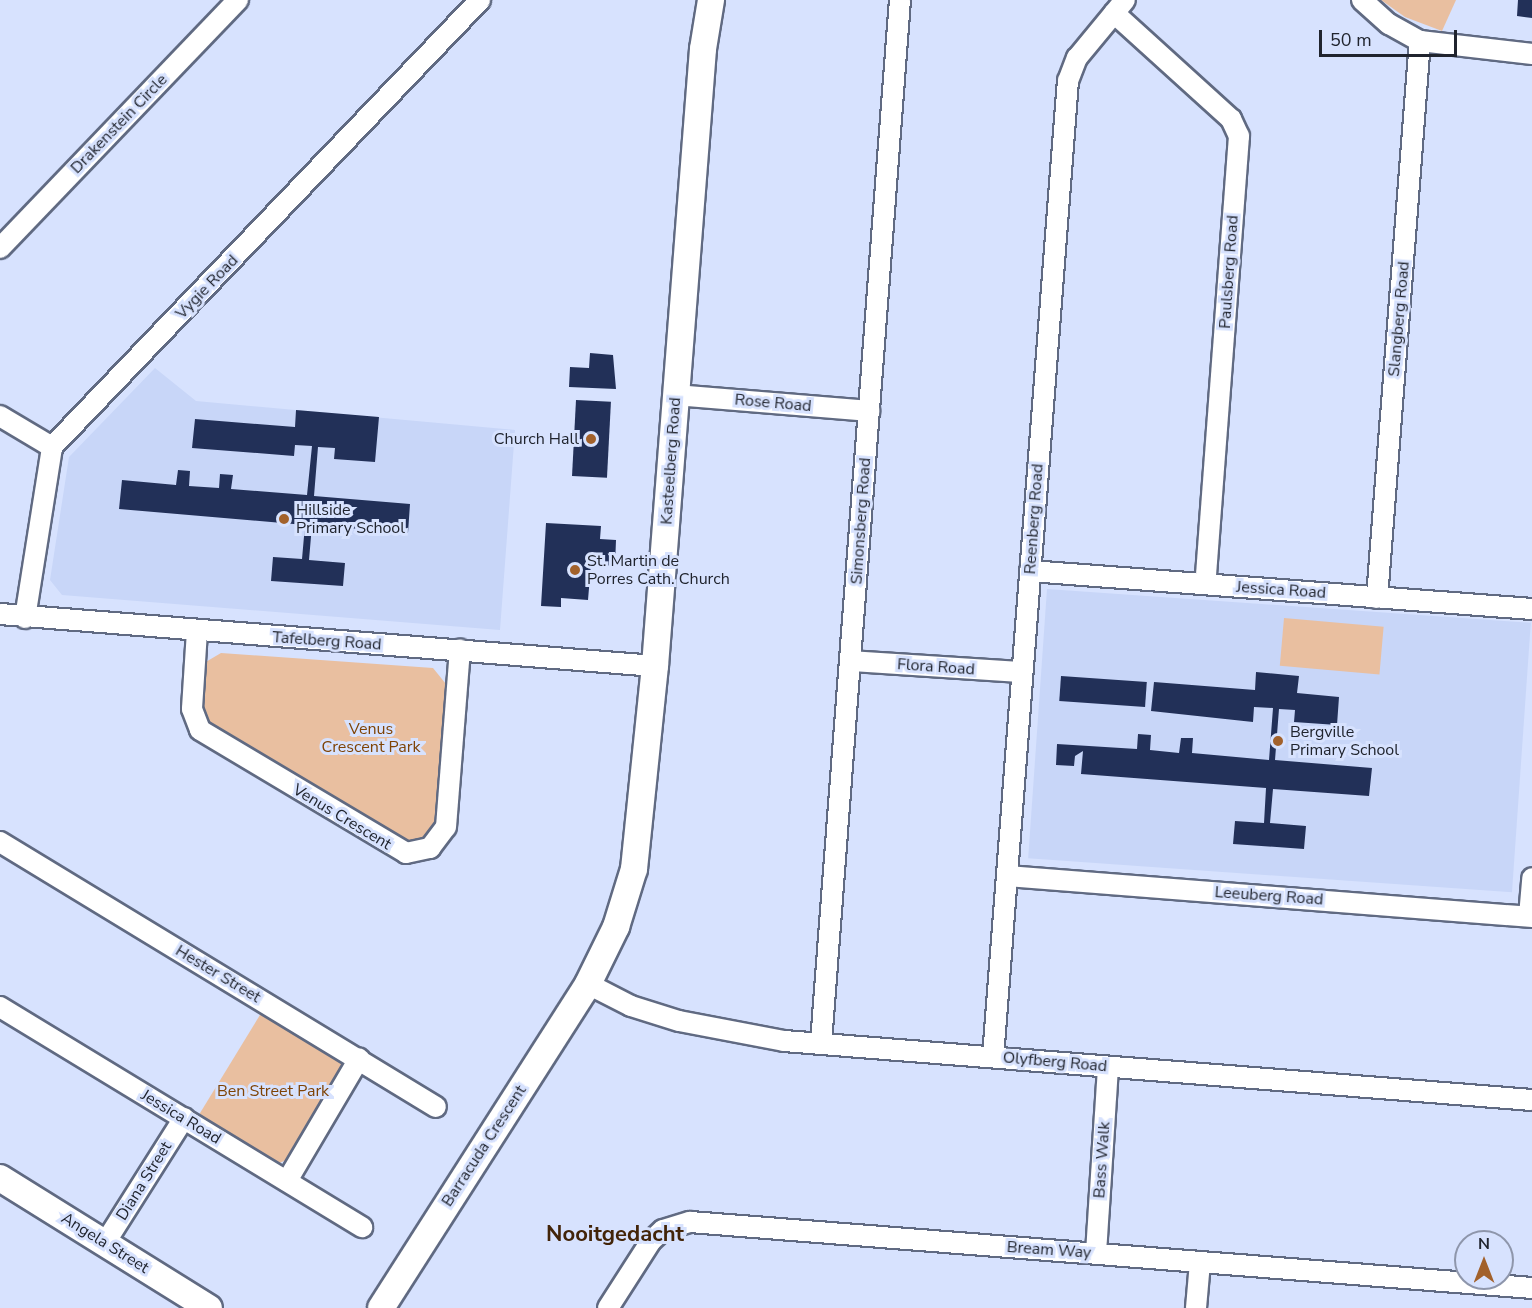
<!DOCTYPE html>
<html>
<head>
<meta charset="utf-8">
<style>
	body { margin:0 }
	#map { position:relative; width:1532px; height:1308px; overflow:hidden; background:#d7e2fe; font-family:"Nunito Sans",sans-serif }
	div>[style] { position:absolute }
	.built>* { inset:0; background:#c8d6f8; transform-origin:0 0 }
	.green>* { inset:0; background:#e9bfa0; transform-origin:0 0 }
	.building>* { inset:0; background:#223058; transform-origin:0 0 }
	.roads { filter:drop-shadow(2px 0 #606a82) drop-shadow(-2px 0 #606a82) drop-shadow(0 2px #606a82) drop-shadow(0 -2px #606a82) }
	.minor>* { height:20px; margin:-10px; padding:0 10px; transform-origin:10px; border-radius:10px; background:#fff }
	.tertiary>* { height:26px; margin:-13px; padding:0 13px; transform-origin:13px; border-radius:13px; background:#fff }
	.dots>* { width:16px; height:16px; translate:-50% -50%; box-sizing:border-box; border:3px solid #d7e2fe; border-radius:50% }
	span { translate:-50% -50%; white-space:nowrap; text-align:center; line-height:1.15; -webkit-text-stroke:6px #d7e2fe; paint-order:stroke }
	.street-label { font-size:16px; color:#20242e }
	.poi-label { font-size:16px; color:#20242e }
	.right { translate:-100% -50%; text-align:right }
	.left { translate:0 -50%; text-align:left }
	.park-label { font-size:16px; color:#7e4306 }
	.district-label { font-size:22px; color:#422409; font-weight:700 }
	.north { position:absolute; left:1454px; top:1230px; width:60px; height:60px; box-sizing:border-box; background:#d7e2fe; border:2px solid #8e96ab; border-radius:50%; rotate:0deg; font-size:16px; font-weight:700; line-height:24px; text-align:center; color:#20242e }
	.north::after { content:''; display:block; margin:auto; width:21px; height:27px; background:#a2612b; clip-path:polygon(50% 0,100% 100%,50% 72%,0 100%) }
	.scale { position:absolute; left:1319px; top:30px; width:138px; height:27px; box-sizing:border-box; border:3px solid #20242e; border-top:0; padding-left:8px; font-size:18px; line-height:21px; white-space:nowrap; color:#20242e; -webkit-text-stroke:4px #d7e2fe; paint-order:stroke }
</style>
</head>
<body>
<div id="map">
	<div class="built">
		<div style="clip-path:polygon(155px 368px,196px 401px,515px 430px,500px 630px,62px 595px,50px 580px,69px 457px)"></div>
		<div style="left:1047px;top:589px;width:485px;height:270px;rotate:4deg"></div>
	</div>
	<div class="green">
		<div style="clip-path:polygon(1381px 0,1456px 0,1442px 31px,1405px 17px)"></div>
		<div style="left:1284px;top:618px;width:100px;height:48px;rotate:5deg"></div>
		<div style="clip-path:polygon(221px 653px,433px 668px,450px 689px,438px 826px,433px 837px,408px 845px,208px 726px,200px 710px,204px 663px)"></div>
		<div style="clip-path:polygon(263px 1010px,338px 1056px,342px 1065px,291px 1158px,277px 1164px,197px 1118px)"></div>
	</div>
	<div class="building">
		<div style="clip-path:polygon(1518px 0,1532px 0,1532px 18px,1517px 16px)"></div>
		<div style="clip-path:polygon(590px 353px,613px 355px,616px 389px,569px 387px,570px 367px,589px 368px)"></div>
		<div style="left:576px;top:400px;width:35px;height:76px;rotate:3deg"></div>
		<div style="clip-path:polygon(296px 410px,379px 417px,375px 462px,334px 459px,335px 448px,318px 447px,314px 496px,410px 504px,408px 533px,312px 525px,309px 560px,345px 563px,343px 586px,271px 581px,273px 557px,302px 559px,305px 525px,119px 509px,122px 480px,176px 485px,178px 470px,190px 471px,189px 486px,219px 488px,220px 474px,233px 475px,231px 489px,307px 495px,312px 446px,295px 445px,294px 456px,192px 448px,195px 419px,295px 427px)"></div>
		<div style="clip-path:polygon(546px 523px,601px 526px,600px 539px,616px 540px,615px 566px,591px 564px,588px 600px,561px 598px,561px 607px,541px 606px)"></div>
		<div style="clip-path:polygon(1256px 672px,1299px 676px,1297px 693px,1339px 697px,1337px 725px,1294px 722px,1295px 710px,1279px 709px,1275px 760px,1372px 768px,1369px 796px,1273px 789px,1270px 823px,1306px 826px,1304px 849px,1233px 844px,1235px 821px,1264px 823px,1266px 788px,1081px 774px,1083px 751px,1075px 756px,1074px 766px,1056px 765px,1057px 744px,1137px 749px,1138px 734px,1151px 735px,1150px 750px,1179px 753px,1181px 738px,1193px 738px,1192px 753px,1269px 760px,1273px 708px,1254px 707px,1253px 722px,1151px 711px,1154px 682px,1255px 690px)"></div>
		<div style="left:1061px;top:676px;width:86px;height:25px;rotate:4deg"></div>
	</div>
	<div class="roads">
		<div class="minor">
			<div style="left:1362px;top:0;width:36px;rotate:42deg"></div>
			<div style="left:1389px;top:24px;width:35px;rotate:29deg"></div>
			<div style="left:1420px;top:41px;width:113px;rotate:6.6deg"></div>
			<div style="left:1114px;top:13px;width:158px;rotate:42.2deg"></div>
			<div style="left:1231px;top:119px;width:19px;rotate:65deg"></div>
			<div style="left:1239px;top:136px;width:449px;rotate:94.3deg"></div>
			<div style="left:0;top:248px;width:344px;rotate:-46.2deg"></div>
			<div style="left:676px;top:395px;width:194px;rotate:4.7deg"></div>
			<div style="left:0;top:416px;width:61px;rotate:30.8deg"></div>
			<div style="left:1030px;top:571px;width:503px;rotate:4.33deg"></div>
			<div style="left:1377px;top:598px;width:559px;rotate:-85.59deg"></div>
			<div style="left:0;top:614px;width:657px;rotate:4.54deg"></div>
			<div style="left:25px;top:618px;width:173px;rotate:-81deg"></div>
			<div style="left:52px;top:447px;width:619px;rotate:-46.24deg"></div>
			<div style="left:197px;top:631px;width:78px;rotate:93.7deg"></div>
			<div style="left:192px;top:709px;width:22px;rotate:69deg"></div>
			<div style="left:200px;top:730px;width:240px;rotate:30.8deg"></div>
			<div style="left:406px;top:853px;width:25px;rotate:-12deg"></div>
			<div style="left:430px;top:848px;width:26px;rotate:-53deg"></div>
			<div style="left:446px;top:827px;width:178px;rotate:-85.5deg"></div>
			<div style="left:851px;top:661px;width:171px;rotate:3.7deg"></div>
			<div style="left:0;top:842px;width:510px;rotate:31.29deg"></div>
			<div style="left:1007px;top:876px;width:527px;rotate:4.47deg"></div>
			<div style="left:1529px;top:916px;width:38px;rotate:-85deg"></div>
			<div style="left:588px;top:984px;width:48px;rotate:27.1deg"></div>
			<div style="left:631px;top:1006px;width:50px;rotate:17.4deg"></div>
			<div style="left:679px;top:1021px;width:107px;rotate:10.8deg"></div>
			<div style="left:784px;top:1041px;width:750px;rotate:4.51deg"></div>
			<div style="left:0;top:1007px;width:424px;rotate:31.3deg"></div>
			<div style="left:821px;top:1043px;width:1046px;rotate:-85.67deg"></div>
			<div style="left:993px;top:1057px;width:979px;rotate:-85.61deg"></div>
			<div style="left:1068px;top:81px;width:25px;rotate:-69deg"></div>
			<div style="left:1077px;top:58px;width:75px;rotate:-50.4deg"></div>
			<div style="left:287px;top:1181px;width:142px;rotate:-59.5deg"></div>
			<div style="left:105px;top:1243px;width:148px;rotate:-57.7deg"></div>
			<div style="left:1096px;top:1253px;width:186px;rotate:-86.3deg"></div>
			<div style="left:608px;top:1308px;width:80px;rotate:-57.3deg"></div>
			<div style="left:651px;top:1241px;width:16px;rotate:-43deg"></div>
			<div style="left:663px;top:1230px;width:28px;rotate:-17deg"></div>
			<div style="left:690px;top:1222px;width:845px;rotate:4.48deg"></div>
			<div style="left:1196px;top:1308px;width:46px;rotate:-85deg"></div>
		</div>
		<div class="tertiary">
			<div style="left:0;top:1178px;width:246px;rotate:31.9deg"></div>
			<div style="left:381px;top:1308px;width:384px;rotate:-57.4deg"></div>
			<div style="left:588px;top:984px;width:64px;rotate:-63.8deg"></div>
			<div style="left:616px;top:927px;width:61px;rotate:-72.8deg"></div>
			<div style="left:634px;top:869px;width:204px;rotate:-84.1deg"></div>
			<div style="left:655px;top:666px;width:619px;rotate:-85.55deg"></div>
			<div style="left:703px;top:49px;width:50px;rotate:-80.7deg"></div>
		</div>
	</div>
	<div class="dots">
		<div style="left:591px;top:439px;background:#a2612b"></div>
		<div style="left:284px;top:519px;background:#a2612b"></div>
		<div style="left:575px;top:570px;background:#a2612b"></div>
		<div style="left:1278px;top:741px;background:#a2612b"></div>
	</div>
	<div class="street-label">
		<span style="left:119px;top:124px;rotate:-46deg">Drakenstein Circle</span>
		<span style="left:1229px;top:272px;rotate:-86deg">Paulsberg Road</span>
		<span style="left:207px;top:287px;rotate:-46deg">Vygie Road</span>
		<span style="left:1399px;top:319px;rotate:-85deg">Slangberg Road</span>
		<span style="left:773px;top:403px;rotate:5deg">Rose Road</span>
		<span style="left:671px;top:461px;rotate:-86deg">Kasteelberg Road</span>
		<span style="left:1034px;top:519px;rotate:-86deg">Reenberg Road</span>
		<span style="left:861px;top:521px;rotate:-86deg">Simonsberg Road</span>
		<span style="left:1281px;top:590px;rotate:4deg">Jessica Road</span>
		<span style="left:327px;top:641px;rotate:4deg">Tafelberg Road</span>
		<span style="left:936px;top:667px;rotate:4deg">Flora Road</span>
		<span style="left:342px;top:817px;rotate:31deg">Venus Crescent</span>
		<span style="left:1269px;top:896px;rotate:4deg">Leeuberg Road</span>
		<span style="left:218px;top:974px;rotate:31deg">Hester Street</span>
		<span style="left:1055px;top:1062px;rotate:5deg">Olyfberg Road</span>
		<span style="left:181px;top:1117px;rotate:31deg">Jessica Road</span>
		<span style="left:484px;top:1146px;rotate:-57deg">Barracuda Crescent</span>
		<span style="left:1102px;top:1160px;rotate:-86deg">Bass Walk</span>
		<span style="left:144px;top:1181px;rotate:-58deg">Diana Street</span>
		<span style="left:105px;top:1243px;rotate:32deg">Angela Street</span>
		<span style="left:1049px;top:1250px;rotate:4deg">Bream Way</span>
	</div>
	<div class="poi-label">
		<span class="right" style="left:579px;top:439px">Church Hall</span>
		<span class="left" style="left:296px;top:519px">Hillside<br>Primary School</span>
		<span class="left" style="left:587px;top:570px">St. Martin de<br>Porres Cath. Church</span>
		<span class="left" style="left:1290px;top:741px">Bergville<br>Primary School</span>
	</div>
	<div class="park-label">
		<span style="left:371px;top:738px">Venus<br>Crescent Park</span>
		<span style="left:273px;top:1091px">Ben Street Park</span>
	</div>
	<div class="district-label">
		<span style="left:615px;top:1235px">Nooitgedacht</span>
	</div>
	<div class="north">N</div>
	<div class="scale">50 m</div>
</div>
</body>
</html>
